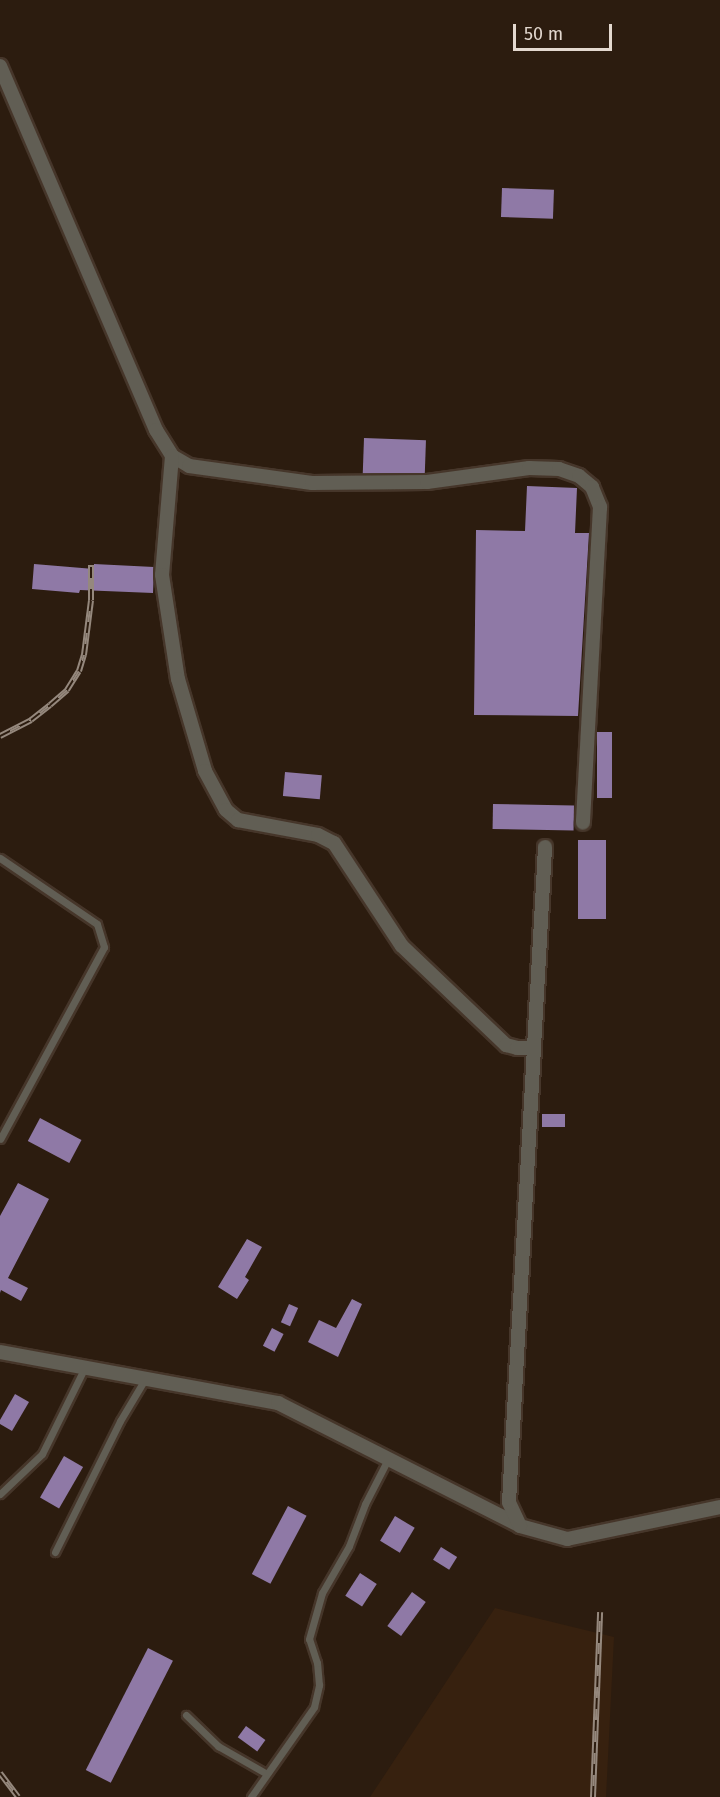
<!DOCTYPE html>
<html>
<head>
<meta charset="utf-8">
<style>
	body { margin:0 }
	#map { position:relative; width:720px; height:1797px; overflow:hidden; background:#2c1c0f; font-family:"Fira Sans",sans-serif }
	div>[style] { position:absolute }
	.built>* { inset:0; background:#37210f }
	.building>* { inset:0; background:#8f79a6; transform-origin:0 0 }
	.roads { filter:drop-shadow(2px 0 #46362a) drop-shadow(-2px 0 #46362a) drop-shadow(0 2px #46362a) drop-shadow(0 -2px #46362a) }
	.lane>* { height:7px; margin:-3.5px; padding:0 3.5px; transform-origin:3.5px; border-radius:3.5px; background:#615e54 }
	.street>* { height:14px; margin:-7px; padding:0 7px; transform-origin:7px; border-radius:7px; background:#615e54 }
	.rail>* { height:6px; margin-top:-3px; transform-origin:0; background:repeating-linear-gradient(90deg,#2c1c0f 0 11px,#95887d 0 22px); box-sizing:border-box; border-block:2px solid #95887d }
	span { translate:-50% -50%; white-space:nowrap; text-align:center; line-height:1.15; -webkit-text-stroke:6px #2c1c0f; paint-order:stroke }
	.scale { position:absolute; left:513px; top:24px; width:99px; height:27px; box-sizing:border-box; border:3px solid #e3d8cf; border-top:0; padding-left:8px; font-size:18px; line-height:21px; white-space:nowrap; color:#e3d8cf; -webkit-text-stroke:4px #2c1c0f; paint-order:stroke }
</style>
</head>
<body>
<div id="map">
	<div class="built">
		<div style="clip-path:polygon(495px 1608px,614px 1637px,606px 1797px,370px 1797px)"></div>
	</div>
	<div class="building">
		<div style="left:502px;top:188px;width:52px;height:29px;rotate:2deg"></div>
		<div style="left:364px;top:438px;width:62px;height:36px;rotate:2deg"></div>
		<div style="clip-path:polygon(527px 486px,577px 488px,575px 533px,589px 533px,578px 716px,474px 715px,476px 530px,525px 531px)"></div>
		<div style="clip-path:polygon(34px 564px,94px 569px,94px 564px,154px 567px,153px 593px,80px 590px,79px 593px,32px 589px)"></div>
		<div style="left:597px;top:732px;width:15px;height:66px"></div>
		<div style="left:285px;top:772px;width:37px;height:24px;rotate:5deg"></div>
		<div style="left:493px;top:804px;width:81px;height:25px;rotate:1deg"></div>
		<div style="left:578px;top:840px;width:28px;height:79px"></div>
		<div style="left:542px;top:1114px;width:23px;height:13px"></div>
		<div style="left:40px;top:1118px;width:47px;height:26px;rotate:28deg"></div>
		<div style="clip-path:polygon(18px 1183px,49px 1199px,8px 1278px,28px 1288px,21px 1301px,1px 1290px,0 1293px,0 1216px)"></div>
		<div style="clip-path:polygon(247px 1239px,262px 1247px,245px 1277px,249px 1280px,237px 1299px,218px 1287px)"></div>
		<div style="clip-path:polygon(352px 1299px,362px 1304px,338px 1357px,308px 1342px,319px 1320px,336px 1328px)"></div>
		<div style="left:289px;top:1304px;width:10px;height:20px;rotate:24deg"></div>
		<div style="left:272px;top:1328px;width:13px;height:20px;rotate:27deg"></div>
		<div style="clip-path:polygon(15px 1394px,29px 1402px,12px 1431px,0 1424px,0 1420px)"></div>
		<div style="left:64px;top:1456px;width:22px;height:48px;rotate:30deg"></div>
		<div style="left:288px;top:1506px;width:21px;height:77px;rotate:28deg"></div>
		<div style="left:395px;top:1516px;width:23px;height:29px;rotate:31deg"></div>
		<div style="left:441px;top:1547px;width:19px;height:15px;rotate:32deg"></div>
		<div style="left:360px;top:1573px;width:20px;height:27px;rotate:33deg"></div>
		<div style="left:412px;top:1592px;width:17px;height:42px;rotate:36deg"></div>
		<div style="left:148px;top:1648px;width:28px;height:137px;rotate:27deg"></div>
		<div style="left:246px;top:1726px;width:24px;height:14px;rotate:36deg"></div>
	</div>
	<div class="roads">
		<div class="lane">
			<div style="left:0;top:858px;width:117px;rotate:34.2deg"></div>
			<div style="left:97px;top:924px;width:24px;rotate:73deg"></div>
			<div style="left:104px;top:947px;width:218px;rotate:118.4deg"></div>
			<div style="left:0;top:1494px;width:58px;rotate:-43.6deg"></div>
			<div style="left:42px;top:1454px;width:97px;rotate:-63.7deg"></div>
			<div style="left:55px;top:1552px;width:146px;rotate:-63.6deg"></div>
			<div style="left:120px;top:1421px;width:49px;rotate:-59.2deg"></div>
			<div style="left:186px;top:1715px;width:45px;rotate:44.1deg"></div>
			<div style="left:218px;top:1746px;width:56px;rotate:29.7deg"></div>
			<div style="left:251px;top:1797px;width:110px;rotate:-55deg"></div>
			<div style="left:314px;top:1707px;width:23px;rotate:-77deg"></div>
			<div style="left:319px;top:1685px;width:22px;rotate:-95deg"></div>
			<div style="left:317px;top:1663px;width:25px;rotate:-108deg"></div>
			<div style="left:309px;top:1639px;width:48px;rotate:-74.2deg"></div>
			<div style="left:322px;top:1593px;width:54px;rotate:-60.1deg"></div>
			<div style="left:349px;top:1546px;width:45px;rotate:-69.1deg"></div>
			<div style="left:365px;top:1504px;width:51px;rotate:-62.9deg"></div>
		</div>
		<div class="street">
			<div style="left:0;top:66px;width:396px;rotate:66.8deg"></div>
			<div style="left:156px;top:430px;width:31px;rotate:58deg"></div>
			<div style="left:172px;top:456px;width:20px;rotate:30deg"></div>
			<div style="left:189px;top:466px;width:124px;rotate:7.9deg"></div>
			<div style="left:312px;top:483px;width:115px;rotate:-0.5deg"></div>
			<div style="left:427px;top:482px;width:103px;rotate:-7.8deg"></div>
			<div style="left:529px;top:468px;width:30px;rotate:2deg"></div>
			<div style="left:559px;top:469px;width:21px;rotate:19deg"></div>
			<div style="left:579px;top:476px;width:17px;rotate:40deg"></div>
			<div style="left:592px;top:487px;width:22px;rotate:68deg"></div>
			<div style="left:600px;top:507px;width:316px;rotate:93.1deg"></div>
			<div style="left:172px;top:456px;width:119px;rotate:94.8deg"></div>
			<div style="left:162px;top:575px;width:105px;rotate:81.3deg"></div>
			<div style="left:178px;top:679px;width:96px;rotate:73.6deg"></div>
			<div style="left:205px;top:771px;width:44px;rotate:61.7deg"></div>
			<div style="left:226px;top:810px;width:16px;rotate:40deg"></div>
			<div style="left:238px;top:820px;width:81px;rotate:10.6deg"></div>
			<div style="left:318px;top:835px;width:18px;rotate:27deg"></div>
			<div style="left:334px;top:843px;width:123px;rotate:56.6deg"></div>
			<div style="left:402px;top:946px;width:144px;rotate:43.6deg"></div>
			<div style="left:506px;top:1045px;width:11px;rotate:15deg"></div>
			<div style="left:517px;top:1048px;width:17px"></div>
			<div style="left:0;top:1352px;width:283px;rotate:10.4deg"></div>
			<div style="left:278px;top:1403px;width:271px;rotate:26.9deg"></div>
			<div style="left:520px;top:1526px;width:49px;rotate:15.5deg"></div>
			<div style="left:567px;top:1539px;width:156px;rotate:-11.8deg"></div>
			<div style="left:520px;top:1526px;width:26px;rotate:-115deg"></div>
			<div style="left:509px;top:1502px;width:656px;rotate:-86.85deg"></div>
		</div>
	</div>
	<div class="rail">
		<div style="left:0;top:736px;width:35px;rotate:-27deg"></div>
		<div style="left:31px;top:720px;width:24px;rotate:-38deg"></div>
		<div style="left:50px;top:705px;width:23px;rotate:-41deg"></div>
		<div style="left:67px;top:690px;width:22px;rotate:-58deg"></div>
		<div style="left:79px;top:671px;width:17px;rotate:-73deg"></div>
		<div style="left:84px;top:655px;width:55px;rotate:-82.7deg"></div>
		<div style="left:91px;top:600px;width:35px;rotate:-90deg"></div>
		<div style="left:0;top:1773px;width:30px;rotate:53deg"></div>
		<div style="left:593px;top:1797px;width:185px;rotate:-87.8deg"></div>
	</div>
	<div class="scale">50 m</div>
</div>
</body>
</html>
